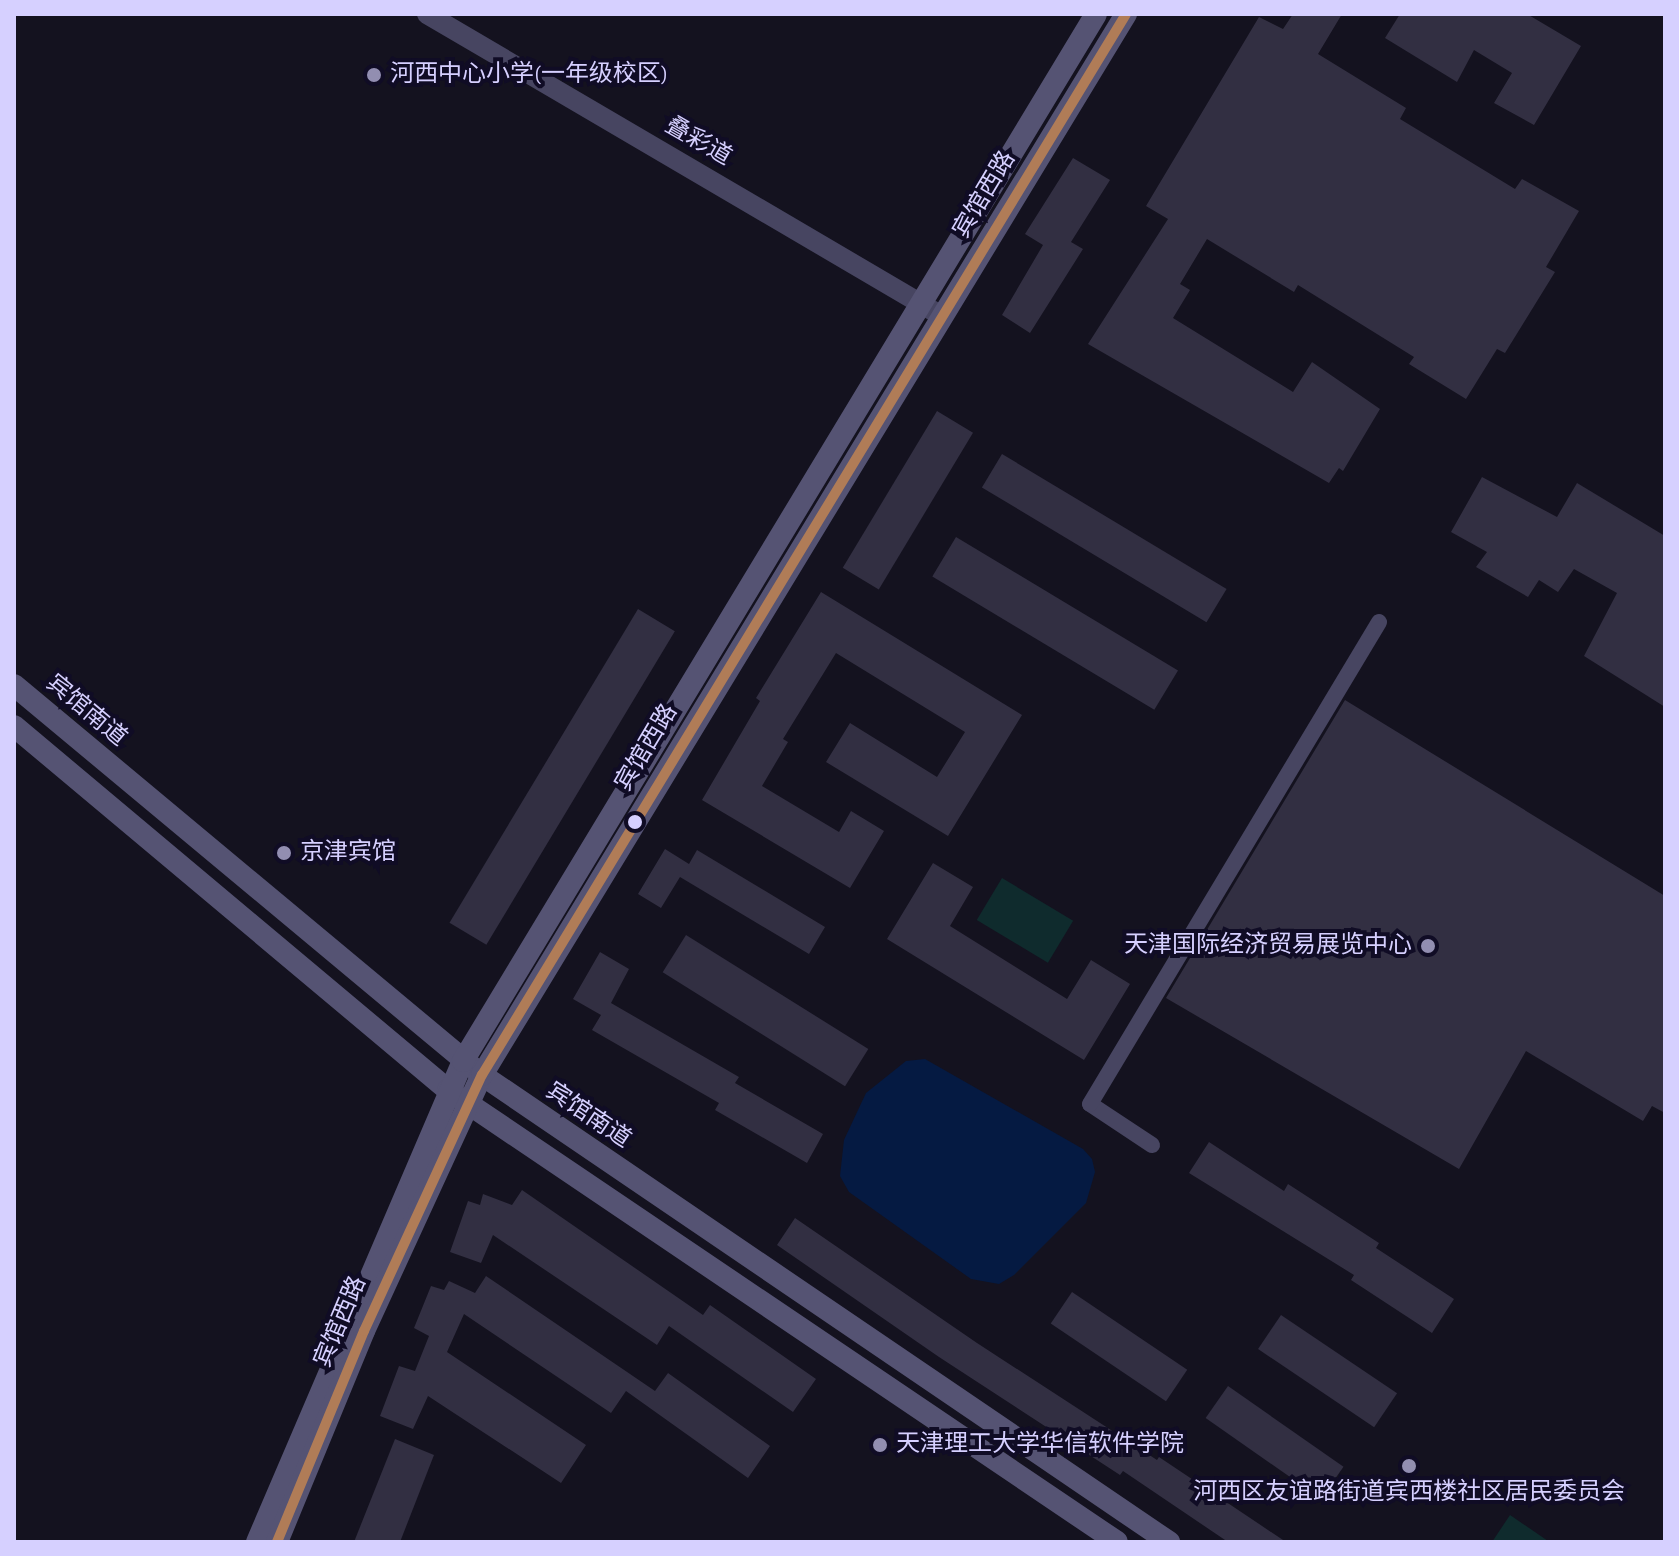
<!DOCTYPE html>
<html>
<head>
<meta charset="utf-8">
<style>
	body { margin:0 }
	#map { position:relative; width:1679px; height:1556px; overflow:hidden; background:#14121f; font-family:"Alegreya Sans","Noto Sans SC",sans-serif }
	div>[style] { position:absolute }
	.green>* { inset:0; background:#0f2b2d; transform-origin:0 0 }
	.water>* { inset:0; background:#051a42 }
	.building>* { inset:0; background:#322f42; transform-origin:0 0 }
	.minor>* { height:16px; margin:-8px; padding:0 8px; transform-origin:8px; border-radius:8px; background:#474561 }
	.tertiary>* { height:20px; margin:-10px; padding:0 10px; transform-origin:10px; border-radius:10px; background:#474561 }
	.secondary>* { height:22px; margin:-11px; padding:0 11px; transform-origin:11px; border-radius:11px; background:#555373 }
	.bus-1>* { height:10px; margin:-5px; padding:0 5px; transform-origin:5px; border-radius:5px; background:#b07c57 }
	.dots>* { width:22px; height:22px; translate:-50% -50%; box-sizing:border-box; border:4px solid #100c25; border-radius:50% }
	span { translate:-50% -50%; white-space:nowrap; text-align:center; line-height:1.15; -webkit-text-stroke:8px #100c25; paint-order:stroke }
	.poi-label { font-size:24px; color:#d6d0ff }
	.left { translate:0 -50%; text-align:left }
	.right { translate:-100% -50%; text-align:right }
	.street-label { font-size:24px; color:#d6d0ff }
	.frame { position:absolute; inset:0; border:16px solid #d6d0ff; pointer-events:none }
</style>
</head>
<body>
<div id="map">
	<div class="green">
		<div style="left:1002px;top:878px;width:83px;height:49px;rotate:31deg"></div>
		<div style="clip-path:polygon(1510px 1515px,1548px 1541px,1548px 1542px,1492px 1542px)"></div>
	</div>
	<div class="water">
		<div style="clip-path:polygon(925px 1059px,1083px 1149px,1092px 1159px,1095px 1172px,1086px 1203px,1014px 1275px,999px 1284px,971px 1279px,849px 1192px,840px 1176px,844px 1140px,866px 1093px,906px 1061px)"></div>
	</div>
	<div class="building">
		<div style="clip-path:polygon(1293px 14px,1342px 14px,1318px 54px,1406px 108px,1400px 119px,1515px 189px,1522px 179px,1579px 211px,1546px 267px,1555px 272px,1505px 353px,1497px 349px,1466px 399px,1409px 364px,1414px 357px,1298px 285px,1294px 292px,1207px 239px,1180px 284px,1190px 290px,1173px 318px,1293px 392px,1312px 362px,1380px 409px,1343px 471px,1339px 468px,1329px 483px,1088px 344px,1168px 219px,1146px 206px,1259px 17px,1283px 29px)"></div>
		<div style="clip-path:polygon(1400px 14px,1527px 14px,1581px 46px,1534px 125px,1494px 103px,1512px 73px,1474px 50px,1457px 82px,1385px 38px)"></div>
		<div style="clip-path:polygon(1073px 158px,1110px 180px,1071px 242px,1083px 249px,1030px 333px,1002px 315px,1043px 245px,1025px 234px)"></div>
		<div style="left:937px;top:411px;width:42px;height:183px;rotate:31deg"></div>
		<div style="left:1002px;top:454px;width:262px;height:39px;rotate:31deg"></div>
		<div style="clip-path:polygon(1482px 477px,1557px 517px,1577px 483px,1665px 536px,1665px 707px,1584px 656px,1617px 593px,1574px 569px,1558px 592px,1539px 580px,1528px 597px,1476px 567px,1487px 552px,1451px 532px)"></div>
		<div style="left:956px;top:537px;width:259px;height:46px;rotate:31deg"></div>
		<div style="clip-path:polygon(821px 592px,1022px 715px,948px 836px,826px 762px,850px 723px,937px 777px,965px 732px,836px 653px,783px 739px,788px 742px,762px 786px,839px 832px,851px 811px,884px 831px,850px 888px,702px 800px,760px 701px,756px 698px)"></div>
		<div style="left:638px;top:609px;width:43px;height:366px;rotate:31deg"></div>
		<div style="clip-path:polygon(1345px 700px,1665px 896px,1665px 1113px,1652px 1106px,1643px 1121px,1526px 1051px,1459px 1169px,1166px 998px)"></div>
		<div style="clip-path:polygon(665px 849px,689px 864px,697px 850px,825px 927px,809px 954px,680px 877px,661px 908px,638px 894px)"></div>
		<div style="clip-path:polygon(933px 863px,973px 887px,950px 926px,1067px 999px,1091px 960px,1130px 984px,1084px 1060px,887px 939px)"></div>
		<div style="left:686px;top:935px;width:215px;height:44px;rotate:32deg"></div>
		<div style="clip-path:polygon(600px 952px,629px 969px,611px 1003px,739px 1077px,735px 1083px,823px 1134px,807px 1163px,715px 1110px,719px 1103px,592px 1030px,601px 1015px,573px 999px)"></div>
		<div style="clip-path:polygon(1209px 1142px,1284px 1191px,1288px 1184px,1379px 1243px,1376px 1248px,1454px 1299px,1432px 1333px,1351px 1280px,1354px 1275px,1189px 1173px)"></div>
		<div style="clip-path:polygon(522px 1190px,703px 1315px,710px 1305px,816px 1379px,793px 1412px,669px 1326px,657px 1345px,493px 1235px,481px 1263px,450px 1252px,468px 1201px,480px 1205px,483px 1194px,512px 1205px)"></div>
		<div style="clip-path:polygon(795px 1218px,977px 1343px,1157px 1460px,1159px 1457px,1286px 1542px,1228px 1542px,1123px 1471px,1120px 1475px,939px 1357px,777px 1245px)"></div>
		<div style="clip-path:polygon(486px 1276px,655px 1391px,668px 1373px,770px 1446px,748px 1478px,626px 1391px,611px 1413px,464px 1314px,447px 1352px,586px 1445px,561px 1483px,428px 1396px,413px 1429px,380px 1416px,399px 1366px,415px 1371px,429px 1336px,414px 1328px,431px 1286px,444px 1290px,449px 1281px,475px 1293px)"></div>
		<div style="left:1072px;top:1292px;width:139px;height:38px;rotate:34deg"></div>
		<div style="left:1281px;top:1315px;width:140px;height:41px;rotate:34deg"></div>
		<div style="left:1228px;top:1386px;width:141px;height:39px;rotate:35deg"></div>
		<div style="clip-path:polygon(395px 1439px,434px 1455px,400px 1542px,354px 1542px)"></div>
	</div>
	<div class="minor">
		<div style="left:1152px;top:1145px;width:74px;rotate:-146.5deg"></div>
		<div style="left:1090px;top:1104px;width:562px;rotate:-59.05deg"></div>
	</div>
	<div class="tertiary">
		<div style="left:427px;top:14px;width:597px;rotate:30.39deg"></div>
	</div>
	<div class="secondary">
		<div style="left:14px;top:685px;width:609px;rotate:39.81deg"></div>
		<div style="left:482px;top:1075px;width:831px;rotate:34.21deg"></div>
		<div style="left:14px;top:726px;width:566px;rotate:39.99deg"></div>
		<div style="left:448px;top:1090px;width:807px;rotate:34.04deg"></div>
		<div style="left:257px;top:1542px;width:523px;rotate:-66.82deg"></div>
		<div style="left:463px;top:1061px;width:1223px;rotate:-58.84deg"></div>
		<div style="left:277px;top:1542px;width:228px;rotate:-67.6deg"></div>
		<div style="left:364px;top:1331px;width:282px;rotate:-65.3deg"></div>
		<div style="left:482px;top:1075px;width:1241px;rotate:-58.74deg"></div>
	</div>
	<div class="bus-1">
		<div style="left:277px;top:1542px;width:228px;rotate:-67.6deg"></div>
		<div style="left:364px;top:1331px;width:282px;rotate:-65.3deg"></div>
		<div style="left:482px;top:1075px;width:1241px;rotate:-58.74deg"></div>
	</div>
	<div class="dots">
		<div style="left:374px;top:75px;background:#928eb1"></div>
		<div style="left:635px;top:822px;background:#d6d0ff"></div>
		<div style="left:284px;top:853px;background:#928eb1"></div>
		<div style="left:1428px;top:946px;background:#928eb1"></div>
		<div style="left:880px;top:1445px;background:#928eb1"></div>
		<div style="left:1409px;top:1466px;background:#928eb1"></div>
	</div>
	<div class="poi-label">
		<span class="left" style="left:390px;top:75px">河西中心小学(一年级校区)</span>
		<span class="left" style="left:300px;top:853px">京津宾馆</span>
		<span class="right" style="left:1412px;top:946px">天津国际经济贸易展览中心</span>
		<span class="left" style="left:896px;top:1445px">天津理工大学华信软件学院</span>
		<span style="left:1409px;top:1493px">河西区友谊路街道宾西楼社区居民委员会</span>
	</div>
	<div class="street-label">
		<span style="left:698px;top:142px;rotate:30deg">叠彩道</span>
		<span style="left:985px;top:195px;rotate:-59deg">宾馆西路</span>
		<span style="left:86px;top:711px;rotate:40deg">宾馆南道</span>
		<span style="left:647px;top:748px;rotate:-59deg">宾馆西路</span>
		<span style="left:588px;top:1116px;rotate:34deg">宾馆南道</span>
		<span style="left:341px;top:1322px;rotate:-67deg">宾馆西路</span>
	</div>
	<div class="frame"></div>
</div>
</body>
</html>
